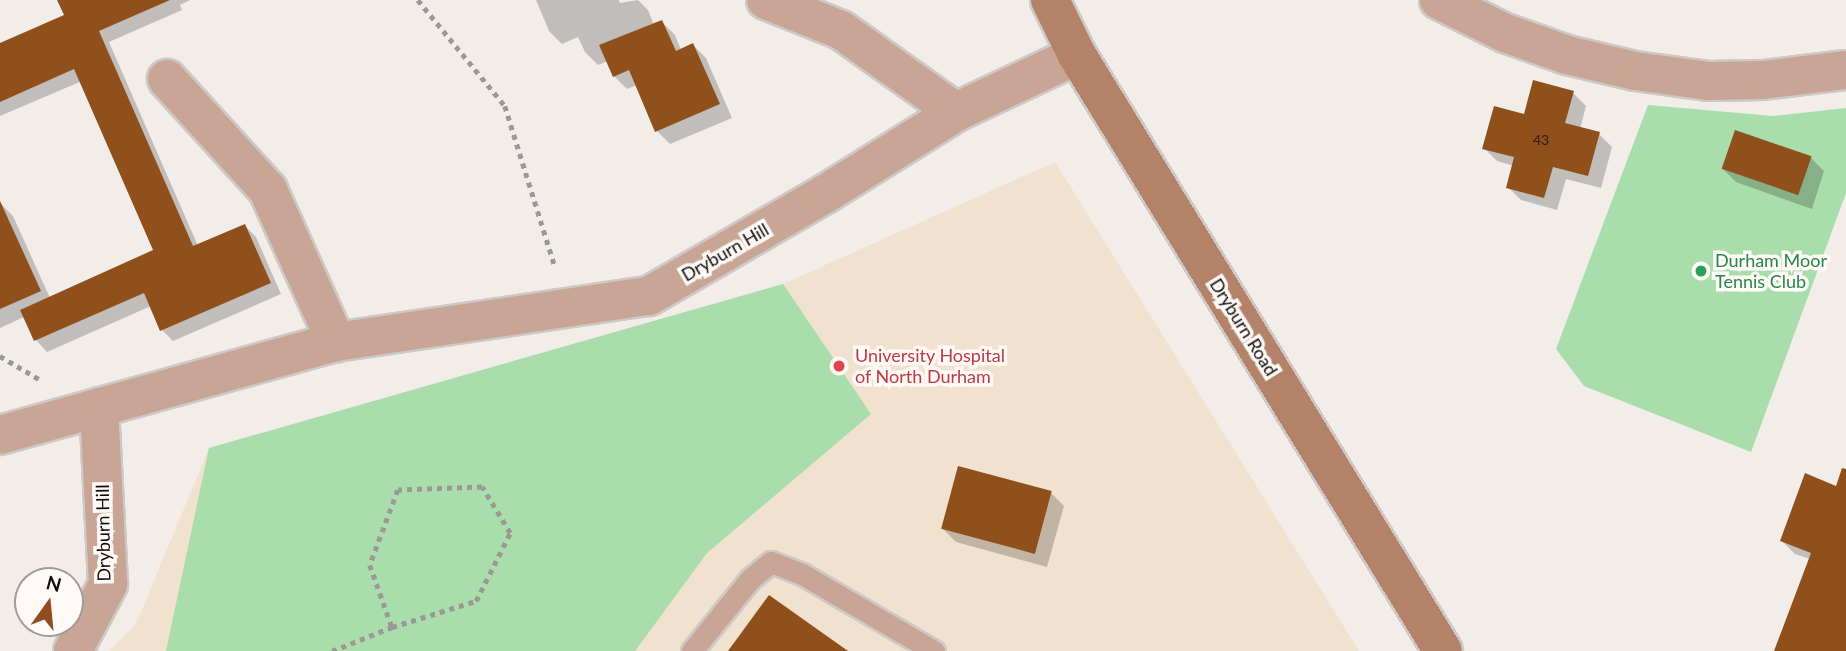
<!DOCTYPE html>
<html>
<head>
<meta charset="utf-8">
<style>
	body { margin:0 }
	#map { position:relative; width:1846px; height:651px; overflow:hidden; background:#f2ede9; font-family:Lato,sans-serif }
	div>[style] { position:absolute }
	.medical>* { inset:0; background:#f1e1cf }
	.green>* { inset:0; background:#a9ddab }
	.shadow>* { inset:0; background:#0003 }
	.building>* { inset:0; background:#8f501b; transform-origin:0 0 }
	.path>* { height:4.5px; margin-top:-2.25px; transform-origin:0; background:repeating-linear-gradient(90deg,#9c9896 0 5px,transparent 0 10px) }
	.roads { filter:drop-shadow(2px 0 #cec9c6) drop-shadow(-2px 0 #cec9c6) drop-shadow(0 2px #cec9c6) drop-shadow(0 -2px #cec9c6) }
	.service>* { height:21px; margin:-10.5px; padding:0 10.5px; transform-origin:10.5px; border-radius:10.5px; background:#c8a594 }
	.minor>* { height:38px; margin:-19px; padding:0 19px; transform-origin:19px; border-radius:19px; background:#c8a594 }
	.secondary>* { height:38px; margin:-19px; padding:0 19px; transform-origin:19px; border-radius:19px; background:#b48268 }
	.dots>* { width:19px; height:19px; translate:-50% -50%; box-sizing:border-box; border:4px solid #fffaf7; border-radius:50% }
	span { translate:-50% -50%; white-space:nowrap; text-align:center; line-height:1.15; -webkit-text-stroke:7px #fffaf7; paint-order:stroke }
	.number-label { font-size:14px; color:#301e10 }
	.number-label span { -webkit-text-stroke-width:0 }
	.street-label { font-size:18px; color:#100e0d }
	.leisure-label { font-size:18px; color:#27864d }
	.left { translate:0 -50%; text-align:left }
	.health-label { font-size:18px; color:#be3a42 }
	.north { position:absolute; left:14px; top:567px; width:70px; height:70px; box-sizing:border-box; background:#fffaf7; border:2px solid #9f9c99; border-radius:50%; rotate:15deg; font-size:19px; font-weight:700; line-height:28px; text-align:center; color:#100e0d }
	.north::after { content:''; display:block; margin:auto; width:24px; height:32px; background:#914c22; clip-path:polygon(50% 0,100% 100%,50% 72%,0 100%) }
</style>
</head>
<body>
<div id="map">
	<div class="medical">
		<div style="clip-path:polygon(1055px 162px,1359px 651px,109px 651px,136px 624px,209px 448px,783px 284px)"></div>
	</div>
	<div class="green">
		<div style="clip-path:polygon(1648px 105px,1773px 116px,1846px 108px,1846px 193px,1751px 452px,1584px 386px,1556px 349px)"></div>
		<div style="clip-path:polygon(783px 284px,871px 414px,707px 553px,635px 651px,166px 651px,209px 448px)"></div>
	</div>
	<div class="shadow">
		<div style="clip-path:polygon(59px 0,190px 0,180px 5px,182px 10px,109px 42px,198px 246px,245px 226px,256px 237px,281px 294px,173px 341px,162px 330px,151px 306px,47px 352px,36px 340px,24px 317px,0 328px,0 203px,13px 216px,50px 298px,156px 251px,82px 81px,0 116px,0 44px,66px 15px)"></div>
		<div style="clip-path:polygon(536px 0,619px 0,620px 3px,638px 0,648px 10px,654px 25px,662px 22px,675px 35px,681px 50px,693px 45px,706px 58px,732px 118px,670px 144px,657px 131px,637px 85px,627px 89px,614px 76px,608px 61px,598px 65px,585px 52px,578px 37px,562px 44px,549px 31px)"></div>
		<div style="clip-path:polygon(1573px 93px,1586px 106px,1580px 129px,1599px 134px,1612px 147px,1601px 188px,1566px 179px,1557px 210px,1521px 200px,1508px 187px,1514px 166px,1497px 161px,1484px 148px,1525px 116px)"></div>
		<div style="clip-path:polygon(1811px 158px,1824px 171px,1812px 209px,1736px 182px,1723px 169px)"></div>
		<div style="clip-path:polygon(1846px 473px,1846px 651px,1776px 651px,1810px 559px,1795px 554px,1782px 541px,1840px 489px)"></div>
		<div style="clip-path:polygon(1051px 493px,1064px 506px,1047px 567px,956px 542px,943px 529px)"></div>
	</div>
	<div class="building">
		<div style="clip-path:polygon(57px 0,170px 0,99px 31px,193px 246px,245px 224px,271px 283px,160px 331px,144px 293px,34px 341px,20px 310px,153px 250px,74px 69px,0 102px,0 43px,64px 15px)"></div>
		<div style="clip-path:polygon(662px 20px,676px 51px,693px 43px,720px 104px,655px 132px,629px 70px,613px 77px,599px 45px)"></div>
		<div style="clip-path:polygon(1533px 80px,1574px 91px,1565px 123px,1600px 132px,1588px 176px,1553px 167px,1544px 198px,1506px 188px,1514px 157px,1482px 149px,1494px 106px,1524px 114px)"></div>
		<div style="left:1735px;top:130px;width:81px;height:41px;rotate:19deg"></div>
		<div style="clip-path:polygon(0 201px,41px 291px,0 309px)"></div>
		<div style="left:958px;top:466px;width:97px;height:65px;rotate:15deg"></div>
		<div style="clip-path:polygon(1842px 468px,1846px 469px,1846px 651px,1774px 651px,1811px 553px,1780px 541px,1805px 473px,1836px 486px)"></div>
		<div style="clip-path:polygon(769px 595px,848px 651px,728px 651px)"></div>
	</div>
	<div class="path">
		<div style="left:418px;top:0;width:137px;rotate:50.6deg"></div>
		<div style="left:505px;top:106px;width:169px;rotate:72.7deg"></div>
		<div style="left:0;top:356px;width:45px;rotate:30.5deg"></div>
		<div style="left:332px;top:651px;width:65px;rotate:-21.8deg"></div>
		<div style="left:392px;top:627px;width:88px;rotate:-17.2deg"></div>
		<div style="left:476px;top:601px;width:76px;rotate:-63.4deg"></div>
		<div style="left:510px;top:533px;width:54px;rotate:-121.3deg"></div>
		<div style="left:482px;top:487px;width:84px;rotate:178deg"></div>
		<div style="left:398px;top:490px;width:80px;rotate:110.5deg"></div>
		<div style="left:370px;top:565px;width:66px;rotate:70.5deg"></div>
	</div>
	<div class="roads">
		<div class="service">
			<div style="left:692px;top:651px;width:92px;rotate:-51.1deg"></div>
			<div style="left:750px;top:579px;width:27px;rotate:-39deg"></div>
			<div style="left:771px;top:562px;width:33px;rotate:21deg"></div>
			<div style="left:802px;top:574px;width:153px;rotate:30.3deg"></div>
		</div>
		<div class="minor">
			<div style="left:766px;top:0;width:81px;rotate:21.8deg"></div>
			<div style="left:841px;top:30px;width:141px;rotate:35.5deg"></div>
			<div style="left:1439px;top:0;width:74px;rotate:26.6deg"></div>
			<div style="left:1505px;top:33px;width:66px;rotate:19.5deg"></div>
			<div style="left:1567px;top:55px;width:70px;rotate:13.2deg"></div>
			<div style="left:1635px;top:71px;width:75px;rotate:7.7deg"></div>
			<div style="left:1709px;top:81px;width:54px;rotate:-1.1deg"></div>
			<div style="left:1763px;top:80px;width:84px;rotate:-6.9deg"></div>
			<div style="left:167px;top:79px;width:150px;rotate:47.7deg"></div>
			<div style="left:268px;top:190px;width:167px;rotate:65.9deg"></div>
			<div style="left:0;top:435px;width:349px;rotate:-15.5deg"></div>
			<div style="left:336px;top:342px;width:316px;rotate:-8.4deg"></div>
			<div style="left:649px;top:296px;width:203px;rotate:-30.1deg"></div>
			<div style="left:825px;top:194px;width:155px;rotate:-32deg"></div>
			<div style="left:956px;top:112px;width:134px;rotate:-25.2deg"></div>
			<div style="left:73px;top:651px;width:76px;rotate:-62.4deg"></div>
			<div style="left:108px;top:584px;width:177px;rotate:-92.9deg"></div>
		</div>
		<div class="secondary">
			<div style="left:1050px;top:0;width:61px;rotate:63.9deg"></div>
			<div style="left:1077px;top:55px;width:699px;rotate:58.45deg"></div>
		</div>
	</div>
	<div class="dots">
		<div style="left:1701px;top:271px;background:#2e9e5b"></div>
		<div style="left:839px;top:366px;background:#e0444e"></div>
	</div>
	<div class="number-label">
		<span style="left:1541px;top:140px">43</span>
	</div>
	<div class="street-label">
		<span style="left:725px;top:252px;rotate:-30deg">Dryburn Hill</span>
		<span style="left:1244px;top:327px;rotate:58deg">Dryburn Road</span>
		<span style="left:103px;top:533px;rotate:-91deg">Dryburn Hill</span>
	</div>
	<div class="leisure-label">
		<span class="left" style="left:1715px;top:271px">Durham Moor<br>Tennis Club</span>
	</div>
	<div class="health-label">
		<span class="left" style="left:855px;top:366px">University Hospital<br>of North Durham</span>
	</div>
	<div class="north">N</div>
</div>
</body>
</html>
